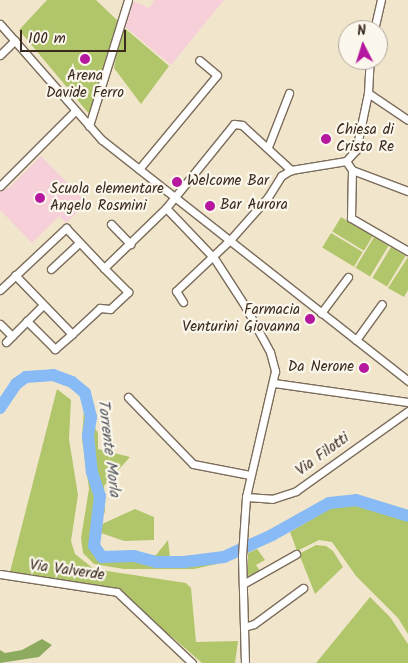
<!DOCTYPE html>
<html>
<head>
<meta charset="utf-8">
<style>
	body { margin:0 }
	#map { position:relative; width:408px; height:663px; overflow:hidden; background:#f1e6cb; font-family:Kalam,sans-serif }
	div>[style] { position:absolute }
	.built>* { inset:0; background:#f6cfd8 }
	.green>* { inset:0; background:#b1c66b; transform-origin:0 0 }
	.forest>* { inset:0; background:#8cab5f }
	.river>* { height:12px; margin:-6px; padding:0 6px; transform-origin:6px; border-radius:6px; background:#88baf5 }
	.roads { filter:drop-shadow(1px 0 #7b6c5b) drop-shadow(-1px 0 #7b6c5b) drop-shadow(0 1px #7b6c5b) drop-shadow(0 -1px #7b6c5b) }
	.minor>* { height:7px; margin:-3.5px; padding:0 3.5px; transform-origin:3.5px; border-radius:3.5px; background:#fff }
	.dots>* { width:14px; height:14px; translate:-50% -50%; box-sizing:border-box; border:2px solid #fbf7ec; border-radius:50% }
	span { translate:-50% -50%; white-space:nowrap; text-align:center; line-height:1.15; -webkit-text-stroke:4.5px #fbf7ec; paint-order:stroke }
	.poi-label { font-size:15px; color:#3b2a1e }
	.left { translate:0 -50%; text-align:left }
	.right { translate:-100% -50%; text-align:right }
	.street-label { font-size:15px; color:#3b2a1e }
	.water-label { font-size:16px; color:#52555e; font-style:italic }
	.north { position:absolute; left:338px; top:20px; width:50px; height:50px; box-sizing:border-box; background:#fbf7ec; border:1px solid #aea59a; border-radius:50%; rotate:355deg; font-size:14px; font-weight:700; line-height:20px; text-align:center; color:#3b2a1e }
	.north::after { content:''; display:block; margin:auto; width:18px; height:22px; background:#b5179e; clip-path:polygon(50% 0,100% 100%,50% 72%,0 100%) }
	.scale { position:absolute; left:20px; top:30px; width:106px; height:22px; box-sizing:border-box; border:2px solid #3b2a1e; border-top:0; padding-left:6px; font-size:15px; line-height:18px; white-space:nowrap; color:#3b2a1e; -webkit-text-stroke:4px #fbf7ec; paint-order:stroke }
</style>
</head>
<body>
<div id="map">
	<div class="built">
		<div style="clip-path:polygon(131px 0,149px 8px,154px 0,224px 0,171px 65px,123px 25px)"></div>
		<div style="clip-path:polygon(41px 156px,87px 203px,66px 223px,59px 216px,32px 243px,0 210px,0 192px,10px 187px)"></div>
	</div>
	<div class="green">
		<div style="clip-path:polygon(47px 0,96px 0,118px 21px,90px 115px,19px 30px)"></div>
		<div style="clip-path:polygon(121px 25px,169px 66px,141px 104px,114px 68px)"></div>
		<div style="left:341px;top:217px;width:37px;height:17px;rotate:31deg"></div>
		<div style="left:331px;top:233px;width:37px;height:17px;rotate:31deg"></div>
		<div style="left:374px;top:237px;width:17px;height:36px;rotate:31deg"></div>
		<div style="left:391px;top:247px;width:17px;height:36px;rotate:31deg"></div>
		<div style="clip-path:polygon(408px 257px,408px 290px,404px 297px,388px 288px)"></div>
		<div style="clip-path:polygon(57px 389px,71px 400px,69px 439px,78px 495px,71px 541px,75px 554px,94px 569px,186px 583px,191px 588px,196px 642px,238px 641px,235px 663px,202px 663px,171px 636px,160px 632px,129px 597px,117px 589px,10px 572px)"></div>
		<div style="clip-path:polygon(84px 409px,98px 433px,98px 449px,130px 457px,104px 486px,105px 512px,93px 531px,95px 556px,106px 559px,117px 555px,156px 555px,168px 540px,170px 557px,205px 558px,214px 555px,217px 564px,194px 569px,124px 569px,94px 564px,83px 553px,81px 538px,89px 489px,82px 438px)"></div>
		<div style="clip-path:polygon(385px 503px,408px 510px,408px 634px,398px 618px,356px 576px,332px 542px,319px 540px,297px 551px,290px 532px,333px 507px,357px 505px,389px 513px)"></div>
		<div style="clip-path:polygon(135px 509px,154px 517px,154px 540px,124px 541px,101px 533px,102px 524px)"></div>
		<div style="clip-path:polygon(316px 545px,326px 546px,333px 551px,343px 567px,315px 594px,299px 554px)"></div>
		<div style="clip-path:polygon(257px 549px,265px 560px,256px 565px,260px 571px,248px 576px,248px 553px)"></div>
		<div style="clip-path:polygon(370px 597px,390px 617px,408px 644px,408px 663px,316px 663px)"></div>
	</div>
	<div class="forest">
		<div style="clip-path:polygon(42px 639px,52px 645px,39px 657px,0 663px,0 650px,5px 653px,22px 650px)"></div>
	</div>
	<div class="river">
		<div style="left:0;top:408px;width:29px;rotate:-56deg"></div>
		<div style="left:16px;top:384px;width:12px;rotate:-35deg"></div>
		<div style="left:26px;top:377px;width:27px;rotate:-4deg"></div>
		<div style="left:53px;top:375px;width:20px;rotate:20deg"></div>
		<div style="left:72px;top:382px;width:17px;rotate:40deg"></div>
		<div style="left:85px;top:393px;width:25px;rotate:76deg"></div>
		<div style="left:91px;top:417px;width:18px;rotate:99deg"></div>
		<div style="left:88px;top:435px;width:37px;rotate:84deg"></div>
		<div style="left:92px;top:472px;width:25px;rotate:72deg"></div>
		<div style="left:100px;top:496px;width:50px;rotate:96.8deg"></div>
		<div style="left:94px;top:546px;width:14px;rotate:54deg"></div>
		<div style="left:102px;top:557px;width:32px;rotate:-2deg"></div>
		<div style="left:134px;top:556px;width:23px;rotate:15deg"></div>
		<div style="left:156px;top:562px;width:28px"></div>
		<div style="left:184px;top:562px;width:40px;rotate:-7.1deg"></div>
		<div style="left:224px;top:557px;width:53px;rotate:-24.6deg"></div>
		<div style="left:272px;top:535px;width:65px;rotate:-29.3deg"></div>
		<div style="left:329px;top:503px;width:27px;rotate:-6deg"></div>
		<div style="left:356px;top:500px;width:54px;rotate:17.1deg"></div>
	</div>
	<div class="roads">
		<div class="minor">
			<div style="left:0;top:24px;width:154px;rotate:48.7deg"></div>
			<div style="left:102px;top:140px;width:390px;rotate:38.2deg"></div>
			<div style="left:374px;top:30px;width:31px;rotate:-77deg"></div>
			<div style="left:0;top:55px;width:21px;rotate:-45deg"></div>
			<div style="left:368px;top:93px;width:48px;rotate:34deg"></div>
			<div style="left:89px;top:126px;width:132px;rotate:-72.8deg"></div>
			<div style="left:268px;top:147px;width:58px;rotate:-68.7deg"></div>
			<div style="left:346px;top:161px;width:11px;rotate:56deg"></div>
			<div style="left:352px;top:170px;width:60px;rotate:20.6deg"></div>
			<div style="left:139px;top:169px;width:122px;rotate:-50.3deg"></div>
			<div style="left:217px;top:75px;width:23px;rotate:-140deg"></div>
			<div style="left:352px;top:170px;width:48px;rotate:91.2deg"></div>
			<div style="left:351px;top:218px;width:66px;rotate:30.1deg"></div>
			<div style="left:0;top:186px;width:106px;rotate:-45deg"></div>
			<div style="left:166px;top:208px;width:69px;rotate:46.2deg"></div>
			<div style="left:214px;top:258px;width:57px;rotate:57.1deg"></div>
			<div style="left:245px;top:306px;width:52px;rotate:61.5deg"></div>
			<div style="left:270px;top:352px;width:20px;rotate:75deg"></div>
			<div style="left:275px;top:371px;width:129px;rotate:103deg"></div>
			<div style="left:246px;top:497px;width:59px;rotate:93.9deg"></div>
			<div style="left:242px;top:556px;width:107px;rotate:88.4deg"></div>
			<div style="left:111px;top:224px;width:28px;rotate:46deg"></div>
			<div style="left:51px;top:269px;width:38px;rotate:-43deg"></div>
			<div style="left:15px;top:275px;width:82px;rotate:46deg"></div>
			<div style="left:72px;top:334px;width:23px;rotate:139deg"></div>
			<div style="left:55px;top:349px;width:40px;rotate:-135deg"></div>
			<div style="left:0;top:290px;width:91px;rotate:-43.2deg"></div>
			<div style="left:66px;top:228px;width:55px;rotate:46.5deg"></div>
			<div style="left:104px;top:268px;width:86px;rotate:-44.1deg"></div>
			<div style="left:166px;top:208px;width:108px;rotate:-51deg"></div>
			<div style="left:234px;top:124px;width:8px;rotate:7deg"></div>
			<div style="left:242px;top:125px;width:67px;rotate:42.6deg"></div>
			<div style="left:183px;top:302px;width:13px;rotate:-122deg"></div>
			<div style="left:176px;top:291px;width:74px;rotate:-43.4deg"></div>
			<div style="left:230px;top:240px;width:57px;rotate:-48.5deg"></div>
			<div style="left:268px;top:197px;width:25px;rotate:-58deg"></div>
			<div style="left:281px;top:176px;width:12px;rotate:-31deg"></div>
			<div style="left:291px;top:170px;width:56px;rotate:-9.3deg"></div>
			<div style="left:346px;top:161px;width:15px;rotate:-48deg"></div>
			<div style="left:356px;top:150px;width:58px;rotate:-78.1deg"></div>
			<div style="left:368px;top:93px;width:33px;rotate:-87deg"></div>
			<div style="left:321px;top:313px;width:45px;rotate:-53.1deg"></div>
			<div style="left:0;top:324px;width:17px;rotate:45deg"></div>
			<div style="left:72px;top:334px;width:38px;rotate:-43deg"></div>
			<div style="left:100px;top:308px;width:10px;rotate:6deg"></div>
			<div style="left:110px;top:309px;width:25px;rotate:-43deg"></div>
			<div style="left:128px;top:292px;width:34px;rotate:-135deg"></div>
			<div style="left:356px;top:340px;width:44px;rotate:-54.2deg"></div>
			<div style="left:6px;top:342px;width:52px;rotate:-45deg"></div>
			<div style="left:274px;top:383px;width:135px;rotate:8.1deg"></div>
			<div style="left:128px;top:397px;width:93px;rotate:45.9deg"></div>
			<div style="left:193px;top:464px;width:58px;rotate:10.9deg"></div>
			<div style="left:246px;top:497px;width:26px;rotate:4deg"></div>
			<div style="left:272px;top:499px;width:25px;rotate:-18deg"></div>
			<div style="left:296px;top:491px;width:138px;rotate:-35.5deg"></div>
			<div style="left:0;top:574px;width:118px;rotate:8.7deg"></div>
			<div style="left:117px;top:592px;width:103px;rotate:43.4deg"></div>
			<div style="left:243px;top:584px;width:61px;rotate:-29.5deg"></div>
			<div style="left:244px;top:627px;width:10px;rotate:-17deg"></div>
			<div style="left:254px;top:624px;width:61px;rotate:-36.3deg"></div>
		</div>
	</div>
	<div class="dots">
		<div style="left:85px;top:59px;background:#b5179e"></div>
		<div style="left:326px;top:139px;background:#b5179e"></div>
		<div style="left:177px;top:182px;background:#b5179e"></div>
		<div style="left:40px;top:198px;background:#b5179e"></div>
		<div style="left:210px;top:206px;background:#b5179e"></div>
		<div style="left:310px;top:319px;background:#b5179e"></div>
		<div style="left:364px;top:368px;background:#b5179e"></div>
	</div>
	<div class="poi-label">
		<span style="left:85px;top:85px">Arena<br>Davide Ferro</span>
		<span class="left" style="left:336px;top:139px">Chiesa di<br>Cristo Re</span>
		<span class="left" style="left:187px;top:182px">Welcome Bar</span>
		<span class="left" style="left:50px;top:198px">Scuola elementare<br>Angelo Rosmini</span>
		<span class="left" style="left:220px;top:206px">Bar Aurora</span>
		<span class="right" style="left:300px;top:319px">Farmacia<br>Venturini Giovanna</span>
		<span class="right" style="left:354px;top:368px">Da Nerone</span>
	</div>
	<div class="street-label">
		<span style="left:323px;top:455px;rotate:-36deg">Via Filotti</span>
		<span style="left:67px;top:571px;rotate:8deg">Via Valverde</span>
	</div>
	<div class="water-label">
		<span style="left:108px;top:448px;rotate:83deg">Torrente Morla</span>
	</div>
	<div class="north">N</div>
	<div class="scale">100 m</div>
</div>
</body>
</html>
